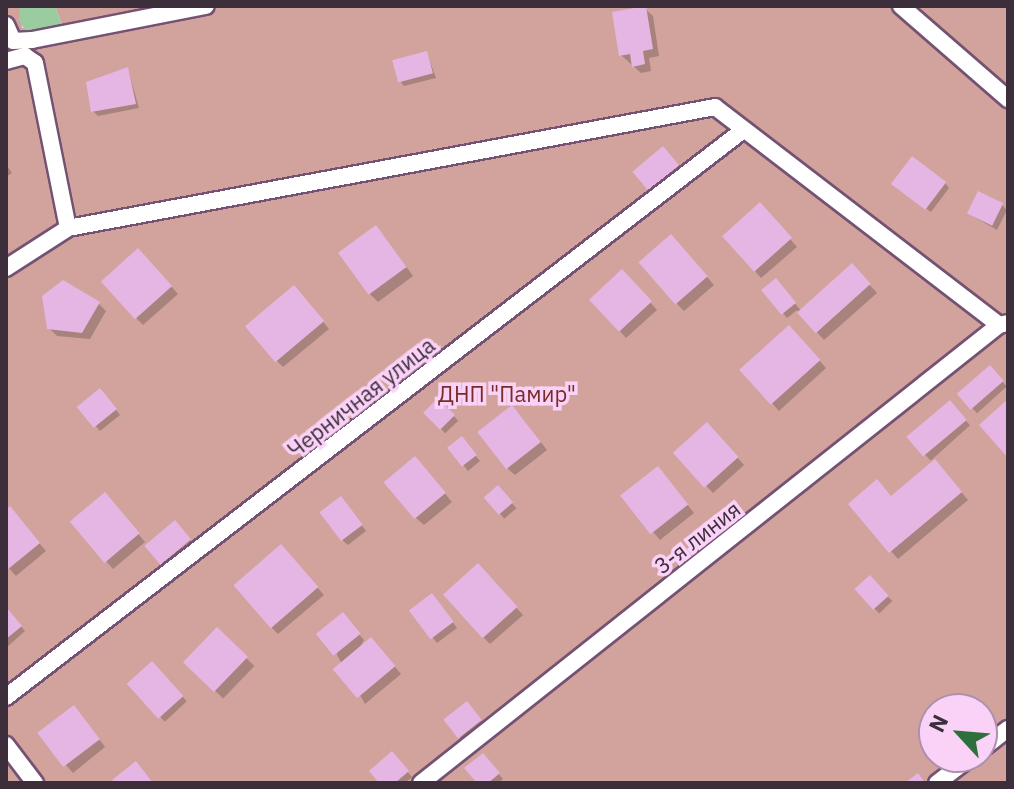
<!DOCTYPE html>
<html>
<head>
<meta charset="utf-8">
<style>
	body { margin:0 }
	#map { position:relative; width:1014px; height:789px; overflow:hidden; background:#fad2f8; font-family:"IBM Plex Sans",sans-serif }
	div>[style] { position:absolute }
	.green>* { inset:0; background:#d2a39c }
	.water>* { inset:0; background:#9bcca0 }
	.shadow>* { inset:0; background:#0003; transform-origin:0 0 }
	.building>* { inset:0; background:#e5b6e3; transform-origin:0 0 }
	.roads { filter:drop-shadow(2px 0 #745273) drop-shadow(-2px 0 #745273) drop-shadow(0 2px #745273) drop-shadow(0 -2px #745273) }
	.street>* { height:16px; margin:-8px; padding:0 8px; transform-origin:8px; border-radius:8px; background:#fff }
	span { translate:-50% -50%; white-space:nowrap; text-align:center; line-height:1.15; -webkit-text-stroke:7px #fad2f8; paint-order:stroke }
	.park-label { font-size:22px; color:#792b25 }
	.street-label { font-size:22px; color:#3d2e3c }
	.frame { position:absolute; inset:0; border:8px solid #3d2e3c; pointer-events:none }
	.north { position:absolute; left:918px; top:693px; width:80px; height:80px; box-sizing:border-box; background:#fad2f8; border:2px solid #ae90ad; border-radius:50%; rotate:296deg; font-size:22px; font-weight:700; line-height:32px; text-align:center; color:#3d2e3c }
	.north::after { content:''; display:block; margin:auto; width:28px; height:36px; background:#2e703b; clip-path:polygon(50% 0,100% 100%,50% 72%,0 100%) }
</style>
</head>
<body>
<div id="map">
	<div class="green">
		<div style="clip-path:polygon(evenodd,6px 6px,20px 6px,22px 28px,63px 27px,55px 6px,1008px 6px,1008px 783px,6px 783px,6px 6px,934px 709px,982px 709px,982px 757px,934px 757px,934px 709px)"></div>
	</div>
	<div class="water">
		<div style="clip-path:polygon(20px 6px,55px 6px,63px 27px,29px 37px,19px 20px)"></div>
	</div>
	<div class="shadow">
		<div style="clip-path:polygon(645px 9px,653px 16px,659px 56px,649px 58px,651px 71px,641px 73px,621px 55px)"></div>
		<div style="clip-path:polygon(427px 54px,436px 78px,404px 86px,400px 81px)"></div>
		<div style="clip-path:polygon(128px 69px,139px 108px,98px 116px,93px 111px)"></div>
		<div style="left:663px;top:149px;width:28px;height:36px;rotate:48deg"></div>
		<div style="clip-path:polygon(6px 164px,12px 173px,6px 177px)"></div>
		<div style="clip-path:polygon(945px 183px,949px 188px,931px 212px,899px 188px)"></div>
		<div style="clip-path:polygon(1002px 205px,1007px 210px,997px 230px,969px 214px)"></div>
		<div style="clip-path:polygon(767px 212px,797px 247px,761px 278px,754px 270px)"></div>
		<div style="clip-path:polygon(383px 235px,413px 276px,378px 302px,370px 294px)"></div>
		<div style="clip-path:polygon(678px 244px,714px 285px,684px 311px,677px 304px)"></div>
		<div style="clip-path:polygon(145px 258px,178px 294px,143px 325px,136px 318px)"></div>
		<div style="clip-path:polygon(859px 273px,877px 293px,824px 340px,797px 310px,787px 318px,783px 313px,780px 285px,801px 311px)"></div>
		<div style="clip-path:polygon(629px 278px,657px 310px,626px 338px,619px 330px)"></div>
		<div style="clip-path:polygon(301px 295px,329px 329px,283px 367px,276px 360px)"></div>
		<div style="clip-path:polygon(99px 304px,106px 311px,90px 339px,57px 336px,49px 328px)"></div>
		<div style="clip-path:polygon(797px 335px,826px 368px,779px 411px,772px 403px)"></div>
		<div style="left:990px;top:368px;width:25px;height:40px;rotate:48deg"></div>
		<div style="clip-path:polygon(105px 395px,120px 415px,100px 431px,80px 408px)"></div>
		<div style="left:438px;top:400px;width:29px;height:18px;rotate:46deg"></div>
		<div style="left:950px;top:403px;width:30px;height:53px;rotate:48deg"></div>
		<div style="clip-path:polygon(519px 414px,547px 450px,515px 475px,507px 468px)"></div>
		<div style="clip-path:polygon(714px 432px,744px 465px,713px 493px,676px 453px)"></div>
		<div style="clip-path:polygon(466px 444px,480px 461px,468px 471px,464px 466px)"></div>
		<div style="clip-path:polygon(422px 466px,452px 502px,424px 525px,416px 518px)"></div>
		<div style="clip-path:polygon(942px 469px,968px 500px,898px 559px,850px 504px,892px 498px)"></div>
		<div style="clip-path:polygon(665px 476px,694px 513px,660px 540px,623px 496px)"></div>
		<div style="left:498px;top:487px;width:28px;height:16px;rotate:49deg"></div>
		<div style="clip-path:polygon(112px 502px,145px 542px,113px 569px,72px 522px)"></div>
		<div style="clip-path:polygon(345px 503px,366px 531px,348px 545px,343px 541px)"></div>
		<div style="clip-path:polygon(10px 509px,46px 551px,16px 576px,6px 565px)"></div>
		<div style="clip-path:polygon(180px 528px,194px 545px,166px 568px,148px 546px)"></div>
		<div style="clip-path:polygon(288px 554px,324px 595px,278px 634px,271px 627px)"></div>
		<div style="clip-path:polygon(485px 573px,523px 615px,490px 644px,483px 637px)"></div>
		<div style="left:870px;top:578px;width:32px;height:18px;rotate:46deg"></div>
		<div style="clip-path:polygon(436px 601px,457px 628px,437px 643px,433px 638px)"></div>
		<div style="clip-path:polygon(6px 609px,25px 631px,6px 648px)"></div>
		<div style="clip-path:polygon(343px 615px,364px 640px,359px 649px,378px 647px,401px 674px,365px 704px,337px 655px)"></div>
		<div style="left:217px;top:630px;width:52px;height:45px;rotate:44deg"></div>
		<div style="left:152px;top:664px;width:51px;height:30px;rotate:47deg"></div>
		<div style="clip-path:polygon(471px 708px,485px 726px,464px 742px,460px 737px)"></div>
		<div style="clip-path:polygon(81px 715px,105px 747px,73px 773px,66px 765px)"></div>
		<div style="clip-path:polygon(392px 754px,412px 777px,405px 783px,382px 783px)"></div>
		<div style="clip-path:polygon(487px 760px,503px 779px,498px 783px,480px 783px)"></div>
	</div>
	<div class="building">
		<div style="clip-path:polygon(646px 6px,653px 49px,643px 51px,645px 64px,632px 67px,630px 54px,619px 56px,612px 12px)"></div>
		<div style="left:427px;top:51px;width:23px;height:36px;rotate:75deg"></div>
		<div style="clip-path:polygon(128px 67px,136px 104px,91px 112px,86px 82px)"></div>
		<div style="left:663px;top:146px;width:25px;height:40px;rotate:50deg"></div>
		<div style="left:912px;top:156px;width:43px;height:35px;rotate:37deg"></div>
		<div style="left:978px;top:191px;width:28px;height:25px;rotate:26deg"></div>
		<div style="left:760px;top:202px;width:48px;height:51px;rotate:48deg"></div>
		<div style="left:376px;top:225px;width:52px;height:47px;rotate:54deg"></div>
		<div style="left:671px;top:234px;width:56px;height:43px;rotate:49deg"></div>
		<div style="left:138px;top:248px;width:51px;height:50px;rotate:48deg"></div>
		<div style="left:852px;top:263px;width:28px;height:74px;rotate:48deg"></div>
		<div style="left:622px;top:269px;width:44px;height:45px;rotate:47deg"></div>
		<div style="left:776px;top:278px;width:32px;height:19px;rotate:51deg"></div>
		<div style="clip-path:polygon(63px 280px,100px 302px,82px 333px,47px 329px,42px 296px)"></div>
		<div style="left:294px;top:285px;width:47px;height:64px;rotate:50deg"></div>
		<div style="left:789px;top:325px;width:47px;height:67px;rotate:48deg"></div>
		<div style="left:990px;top:365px;width:21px;height:44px;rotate:49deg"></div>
		<div style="left:100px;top:388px;width:27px;height:30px;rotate:51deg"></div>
		<div style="left:438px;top:398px;width:24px;height:21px;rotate:45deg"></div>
		<div style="clip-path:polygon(1008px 399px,1008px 458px,979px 425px)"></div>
		<div style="left:950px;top:400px;width:26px;height:57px;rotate:50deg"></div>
		<div style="left:512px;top:405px;width:47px;height:44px;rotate:52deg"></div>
		<div style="left:707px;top:422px;width:47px;height:46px;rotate:48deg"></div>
		<div style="left:462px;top:436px;width:24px;height:19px;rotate:52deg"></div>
		<div style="left:415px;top:456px;width:48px;height:41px;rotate:50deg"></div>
		<div style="clip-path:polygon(935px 459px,962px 492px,889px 553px,848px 504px,877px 479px,891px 496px)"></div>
		<div style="left:658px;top:466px;width:49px;height:48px;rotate:52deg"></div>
		<div style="left:498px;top:485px;width:23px;height:19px;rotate:49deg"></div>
		<div style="left:105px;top:492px;width:54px;height:46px;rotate:50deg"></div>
		<div style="left:341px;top:496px;width:36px;height:27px;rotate:53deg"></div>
		<div style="clip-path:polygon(10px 506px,40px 543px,7px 570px,6px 510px)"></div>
		<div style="left:175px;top:520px;width:25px;height:40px;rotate:50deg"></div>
		<div style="left:281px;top:544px;width:57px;height:63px;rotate:49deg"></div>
		<div style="left:478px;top:563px;width:59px;height:47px;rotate:48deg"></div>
		<div style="left:870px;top:575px;width:28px;height:21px;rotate:48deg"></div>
		<div style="left:432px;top:593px;width:36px;height:29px;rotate:53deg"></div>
		<div style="clip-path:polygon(6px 607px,22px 626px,6px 639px)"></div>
		<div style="left:343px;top:612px;width:28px;height:35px;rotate:51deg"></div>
		<div style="left:217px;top:627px;width:43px;height:49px;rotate:44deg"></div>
		<div style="left:371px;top:637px;width:38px;height:50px;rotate:50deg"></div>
		<div style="left:152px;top:661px;width:47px;height:34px;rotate:48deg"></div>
		<div style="left:467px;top:701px;width:24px;height:30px;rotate:52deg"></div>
		<div style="left:74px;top:705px;width:43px;height:46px;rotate:53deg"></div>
		<div style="clip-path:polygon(392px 751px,409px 771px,395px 783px,379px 783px,369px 771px)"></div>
		<div style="clip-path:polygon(483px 753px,500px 773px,488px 783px,477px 783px,464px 768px)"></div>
		<div style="clip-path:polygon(136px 761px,153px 783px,115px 783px,112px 780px)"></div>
		<div style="clip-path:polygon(918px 773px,925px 783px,905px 783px)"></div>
	</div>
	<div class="roads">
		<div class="street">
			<div style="left:901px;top:6px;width:142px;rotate:41deg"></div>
			<div style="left:6px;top:25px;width:17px;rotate:66deg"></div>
			<div style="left:13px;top:41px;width:19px;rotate:-3deg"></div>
			<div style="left:32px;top:40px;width:177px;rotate:-11.1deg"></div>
			<div style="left:6px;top:61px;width:20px;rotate:-15deg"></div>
			<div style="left:25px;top:56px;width:12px;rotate:35deg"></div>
			<div style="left:35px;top:63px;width:168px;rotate:78.7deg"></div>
			<div style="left:6px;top:268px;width:74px;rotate:-32.8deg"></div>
			<div style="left:68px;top:228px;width:658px;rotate:-10.59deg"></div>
			<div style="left:715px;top:107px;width:358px;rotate:37.5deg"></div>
			<div style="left:999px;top:325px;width:9px;rotate:-13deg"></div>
			<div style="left:6px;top:697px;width:928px;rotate:-37.56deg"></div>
			<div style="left:6px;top:745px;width:48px;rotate:52.7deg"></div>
			<div style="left:982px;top:749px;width:33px;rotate:-38deg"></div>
			<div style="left:421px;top:783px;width:737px;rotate:-38.39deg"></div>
			<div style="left:937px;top:783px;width:43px;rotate:-37.4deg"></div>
		</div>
	</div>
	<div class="park-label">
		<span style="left:507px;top:394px">ДНП "Памир"</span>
	</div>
	<div class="street-label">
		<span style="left:361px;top:397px;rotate:-38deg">Черничная улица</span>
		<span style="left:697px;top:537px;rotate:-38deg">3-я линия</span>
	</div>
	<div class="frame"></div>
	<div class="north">N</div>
</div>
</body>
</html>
